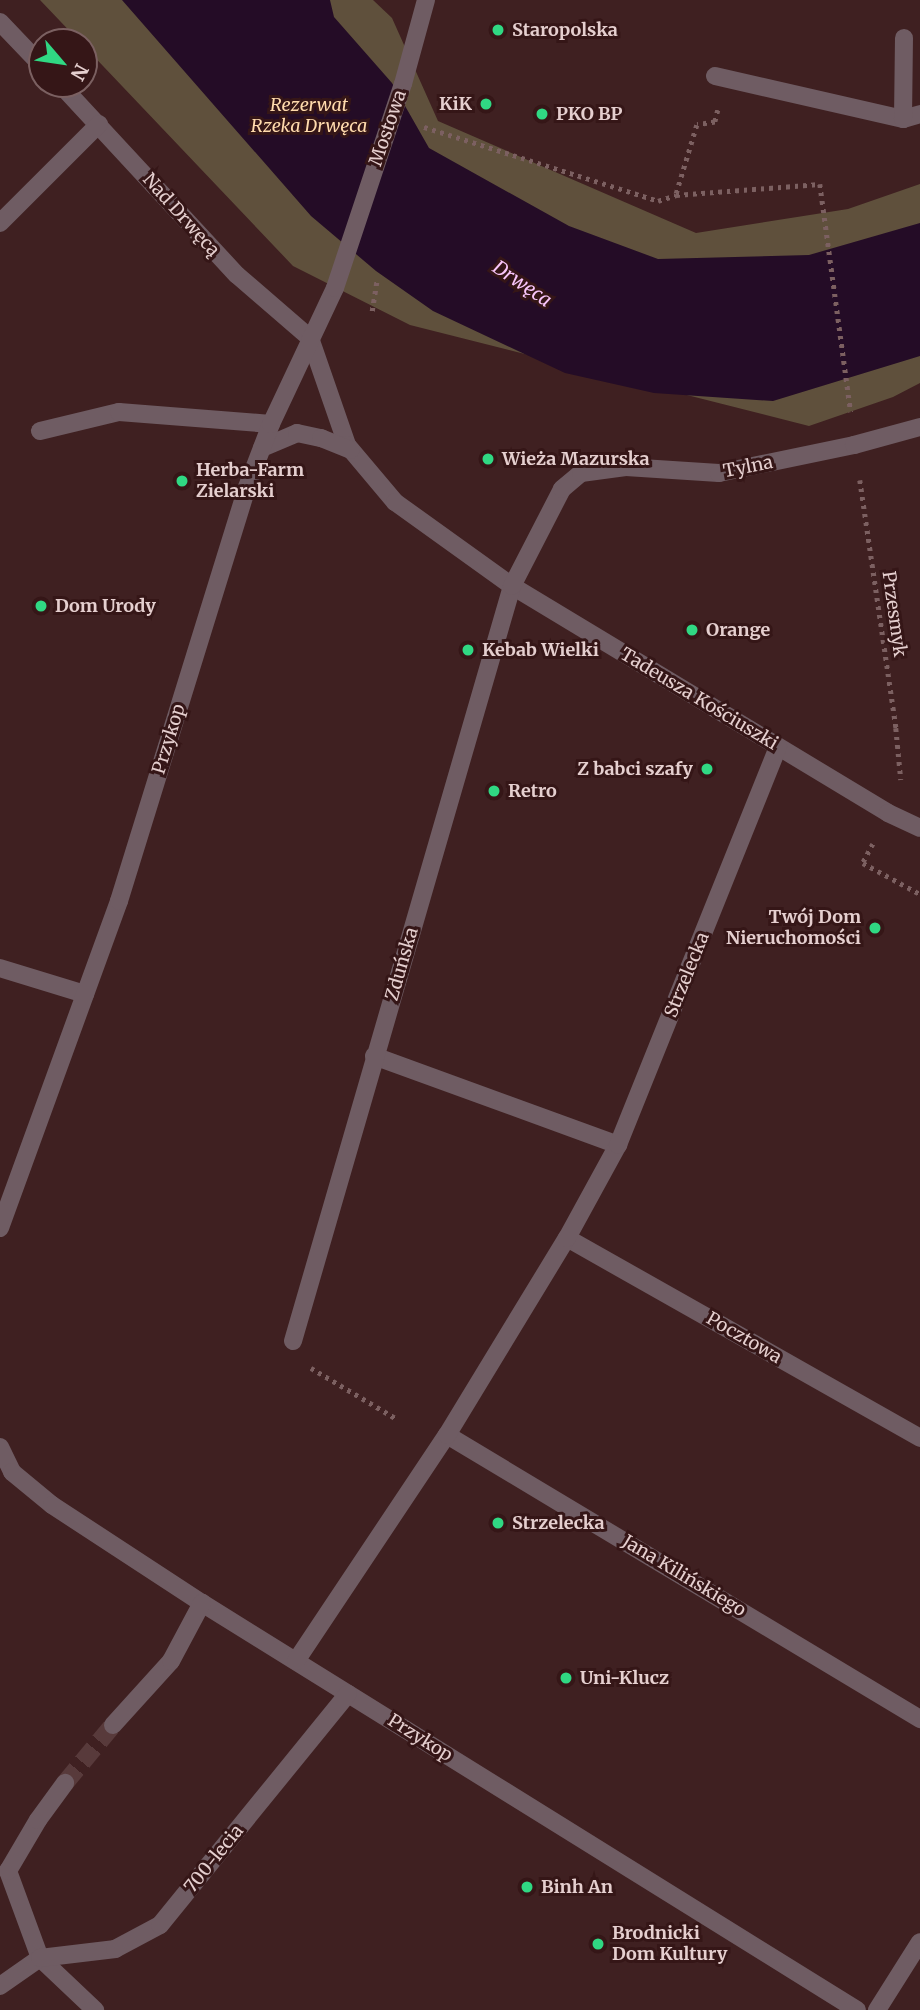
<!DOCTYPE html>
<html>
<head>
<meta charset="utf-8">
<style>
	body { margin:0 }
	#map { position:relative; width:920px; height:2010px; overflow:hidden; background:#3f2021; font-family:Merriweather,serif }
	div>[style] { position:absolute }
	.green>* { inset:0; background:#5f503c }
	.water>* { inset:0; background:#240c26 }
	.street-tunnel>* { height:18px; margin-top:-9px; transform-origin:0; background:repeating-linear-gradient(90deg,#583a3b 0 18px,transparent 0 27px) }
	.path>* { height:4.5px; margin-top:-2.25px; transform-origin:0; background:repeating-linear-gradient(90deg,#7c6061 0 3.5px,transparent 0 8.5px) }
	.lane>* { height:18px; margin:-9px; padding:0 9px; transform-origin:9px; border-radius:9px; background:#6f5c63 }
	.street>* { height:18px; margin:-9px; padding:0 9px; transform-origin:9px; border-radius:9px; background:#6f5c63 }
	.dots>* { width:19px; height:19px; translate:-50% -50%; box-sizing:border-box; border:4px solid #351617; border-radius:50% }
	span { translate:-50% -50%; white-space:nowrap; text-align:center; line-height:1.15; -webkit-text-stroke:6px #351617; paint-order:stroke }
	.poi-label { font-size:18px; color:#e5cfcf; font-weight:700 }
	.left { translate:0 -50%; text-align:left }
	.right { translate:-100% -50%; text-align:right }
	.park-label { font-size:18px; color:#ffdbad; font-style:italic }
	.street-label { font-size:18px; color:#e5cfcf }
	.water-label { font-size:19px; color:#f9c6fb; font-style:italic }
	.north { position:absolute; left:28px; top:28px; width:70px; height:70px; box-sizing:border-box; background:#351617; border:2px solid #7b6061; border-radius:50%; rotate:119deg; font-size:19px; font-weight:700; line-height:28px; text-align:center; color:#e5cfcf }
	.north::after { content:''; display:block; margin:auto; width:24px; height:32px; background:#30d883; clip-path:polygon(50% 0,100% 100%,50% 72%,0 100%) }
</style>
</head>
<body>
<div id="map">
	<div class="green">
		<div style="clip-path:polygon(40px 0,373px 0,392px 18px,438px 121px,696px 233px,848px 209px,920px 184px,920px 383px,893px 397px,809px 426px,410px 325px,293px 266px,84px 46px,84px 42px,80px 42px)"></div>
	</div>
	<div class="water">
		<div style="clip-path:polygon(122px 0,330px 0,334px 17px,392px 83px,429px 148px,569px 226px,658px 259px,809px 255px,920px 223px,920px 356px,773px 401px,654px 393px,565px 373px,433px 311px,376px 271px,311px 216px)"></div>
	</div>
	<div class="street-tunnel">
		<div style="left:65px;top:1783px;width:75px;rotate:-50.4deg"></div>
	</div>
	<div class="path">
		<div style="left:718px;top:110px;width:12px;rotate:104deg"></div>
		<div style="left:715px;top:122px;width:18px;rotate:171deg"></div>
		<div style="left:697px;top:125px;width:73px;rotate:106.7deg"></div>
		<div style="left:676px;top:195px;width:144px;rotate:-4.4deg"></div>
		<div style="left:820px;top:184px;width:230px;rotate:82.3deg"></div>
		<div style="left:424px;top:127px;width:245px;rotate:17.5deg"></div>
		<div style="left:658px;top:201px;width:19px;rotate:-18deg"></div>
		<div style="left:372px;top:311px;width:32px;rotate:-81deg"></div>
		<div style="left:860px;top:480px;width:251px;rotate:81.7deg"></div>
		<div style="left:896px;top:728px;width:52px;rotate:84.5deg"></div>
		<div style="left:873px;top:844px;width:21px;rotate:118deg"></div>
		<div style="left:863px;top:863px;width:65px;rotate:28.5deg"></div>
		<div style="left:311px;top:1368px;width:100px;rotate:30.7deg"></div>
	</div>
	<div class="lane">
		<div style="left:715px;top:76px;width:193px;rotate:12.9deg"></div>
		<div style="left:903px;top:119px;width:18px;rotate:-16deg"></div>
		<div style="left:903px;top:119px;width:81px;rotate:-89.3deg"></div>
		<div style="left:40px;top:431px;width:81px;rotate:-13.5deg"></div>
		<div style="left:119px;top:412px;width:152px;rotate:4.5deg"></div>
		<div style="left:0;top:968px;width:89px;rotate:17deg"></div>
		<div style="left:40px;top:1958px;width:76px;rotate:43.4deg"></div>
	</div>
	<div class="street">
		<div style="left:0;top:22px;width:61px;rotate:46.3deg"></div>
		<div style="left:60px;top:84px;width:260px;rotate:47.2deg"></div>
		<div style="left:237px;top:275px;width:96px;rotate:40.8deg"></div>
		<div style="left:0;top:223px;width:140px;rotate:-45deg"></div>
		<div style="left:310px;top:338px;width:113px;rotate:70.9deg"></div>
		<div style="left:347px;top:445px;width:75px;rotate:49.9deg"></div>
		<div style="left:395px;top:502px;width:144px;rotate:35.7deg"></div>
		<div style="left:512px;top:586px;width:439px;rotate:31.1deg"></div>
		<div style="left:888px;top:813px;width:35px;rotate:25deg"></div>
		<div style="left:262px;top:448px;width:38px;rotate:-23deg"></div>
		<div style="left:297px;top:433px;width:25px;rotate:12deg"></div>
		<div style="left:321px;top:438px;width:32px;rotate:22deg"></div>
		<div style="left:374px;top:1056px;width:260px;rotate:20deg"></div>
		<div style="left:0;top:1228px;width:348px;rotate:-70deg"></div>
		<div style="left:119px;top:901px;width:433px;rotate:-72.8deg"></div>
		<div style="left:247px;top:487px;width:67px;rotate:-69.1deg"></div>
		<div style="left:271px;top:424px;width:150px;rotate:-64.8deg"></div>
		<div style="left:335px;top:288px;width:215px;rotate:-71.6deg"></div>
		<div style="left:403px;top:84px;width:87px;rotate:-74.7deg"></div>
		<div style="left:567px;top:1238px;width:406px;rotate:29.5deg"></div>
		<div style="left:293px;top:1341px;width:786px;rotate:-73.82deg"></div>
		<div style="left:512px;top:586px;width:109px;rotate:-62.7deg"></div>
		<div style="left:562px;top:489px;width:25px;rotate:-40deg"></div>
		<div style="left:581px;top:473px;width:45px;rotate:-7.6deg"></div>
		<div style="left:626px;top:467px;width:93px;rotate:3.7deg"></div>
		<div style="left:719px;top:473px;width:138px;rotate:-11.7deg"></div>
		<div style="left:854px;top:445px;width:68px;rotate:-15.3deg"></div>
		<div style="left:447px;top:1435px;width:552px;rotate:30.98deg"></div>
		<div style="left:0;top:1447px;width:28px;rotate:64deg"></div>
		<div style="left:12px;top:1472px;width:52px;rotate:39.5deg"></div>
		<div style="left:52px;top:1505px;width:179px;rotate:33.2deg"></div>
		<div style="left:202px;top:1603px;width:771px;rotate:31.86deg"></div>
		<div style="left:296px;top:1661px;width:272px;rotate:-56.3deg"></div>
		<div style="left:447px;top:1435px;width:231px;rotate:-58.7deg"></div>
		<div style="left:567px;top:1238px;width:106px;rotate:-61.3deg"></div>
		<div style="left:618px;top:1145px;width:429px;rotate:-68.1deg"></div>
		<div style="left:113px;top:1725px;width:86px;rotate:-47.8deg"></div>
		<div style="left:171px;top:1661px;width:66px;rotate:-61.9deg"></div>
		<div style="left:40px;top:1958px;width:93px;rotate:-110.2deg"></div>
		<div style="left:8px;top:1871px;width:59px;rotate:-59.5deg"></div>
		<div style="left:38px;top:1820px;width:46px;rotate:-53.9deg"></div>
		<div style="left:0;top:1986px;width:49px;rotate:-35deg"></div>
		<div style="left:40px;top:1958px;width:76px;rotate:-6.8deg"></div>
		<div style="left:115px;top:1949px;width:51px;rotate:-28.1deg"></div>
		<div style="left:160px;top:1925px;width:298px;rotate:-50.9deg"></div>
		<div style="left:877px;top:2010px;width:80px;rotate:-57.7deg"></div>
	</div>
	<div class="dots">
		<div style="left:498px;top:30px;background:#30d883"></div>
		<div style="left:486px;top:104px;background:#30d883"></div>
		<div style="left:542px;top:114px;background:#30d883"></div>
		<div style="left:488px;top:459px;background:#30d883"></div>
		<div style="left:182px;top:481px;background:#30d883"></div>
		<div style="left:41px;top:606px;background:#30d883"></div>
		<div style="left:692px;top:630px;background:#30d883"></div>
		<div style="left:468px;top:650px;background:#30d883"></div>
		<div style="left:707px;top:769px;background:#30d883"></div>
		<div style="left:494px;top:791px;background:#30d883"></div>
		<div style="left:875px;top:928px;background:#30d883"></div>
		<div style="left:498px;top:1523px;background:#30d883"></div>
		<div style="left:566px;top:1678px;background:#30d883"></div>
		<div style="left:527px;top:1887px;background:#30d883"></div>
		<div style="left:598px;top:1944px;background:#30d883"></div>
	</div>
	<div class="poi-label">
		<span class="left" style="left:512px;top:30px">Staropolska</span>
		<span class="right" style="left:472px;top:104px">KiK</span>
		<span class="left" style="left:556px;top:114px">PKO BP</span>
		<span class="left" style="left:502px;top:459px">Wieża Mazurska</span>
		<span class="left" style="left:196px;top:481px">Herba-Farm<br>Zielarski</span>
		<span class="left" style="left:55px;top:606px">Dom Urody</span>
		<span class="left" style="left:706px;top:630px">Orange</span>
		<span class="left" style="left:482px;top:650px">Kebab Wielki</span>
		<span class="right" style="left:693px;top:769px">Z babci szafy</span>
		<span class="left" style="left:508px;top:791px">Retro</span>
		<span class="right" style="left:861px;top:928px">Twój Dom<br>Nieruchomości</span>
		<span class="left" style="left:512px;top:1523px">Strzelecka</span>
		<span class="left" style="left:580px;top:1678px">Uni-Klucz</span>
		<span class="left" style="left:541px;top:1887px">Binh An</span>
		<span class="left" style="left:612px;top:1944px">Brodnicki<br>Dom Kultury</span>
	</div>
	<div class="park-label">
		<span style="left:309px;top:116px">Rezerwat<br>Rzeka Drwęca</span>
	</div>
	<div class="street-label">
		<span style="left:388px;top:128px;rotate:-71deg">Mostowa</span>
		<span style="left:181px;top:215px;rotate:48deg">Nad Drwęcą</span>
		<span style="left:748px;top:467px;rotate:-11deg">Tylna</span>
		<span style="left:894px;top:614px;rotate:82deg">Przesmyk</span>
		<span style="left:699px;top:699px;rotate:31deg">Tadeusza Kościuszki</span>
		<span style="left:169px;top:739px;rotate:-73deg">Przykop</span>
		<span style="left:402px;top:964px;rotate:-74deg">Zduńska</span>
		<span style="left:687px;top:975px;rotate:-68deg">Strzelecka</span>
		<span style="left:744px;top:1338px;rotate:30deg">Pocztowa</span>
		<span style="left:684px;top:1576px;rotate:31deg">Jana Kilińskiego</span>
		<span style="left:420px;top:1738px;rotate:32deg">Przykop</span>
		<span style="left:214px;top:1859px;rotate:-51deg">700-lecia</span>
	</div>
	<div class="water-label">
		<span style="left:522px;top:284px;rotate:34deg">Drwęca</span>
	</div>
	<div class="north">N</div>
</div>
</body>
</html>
